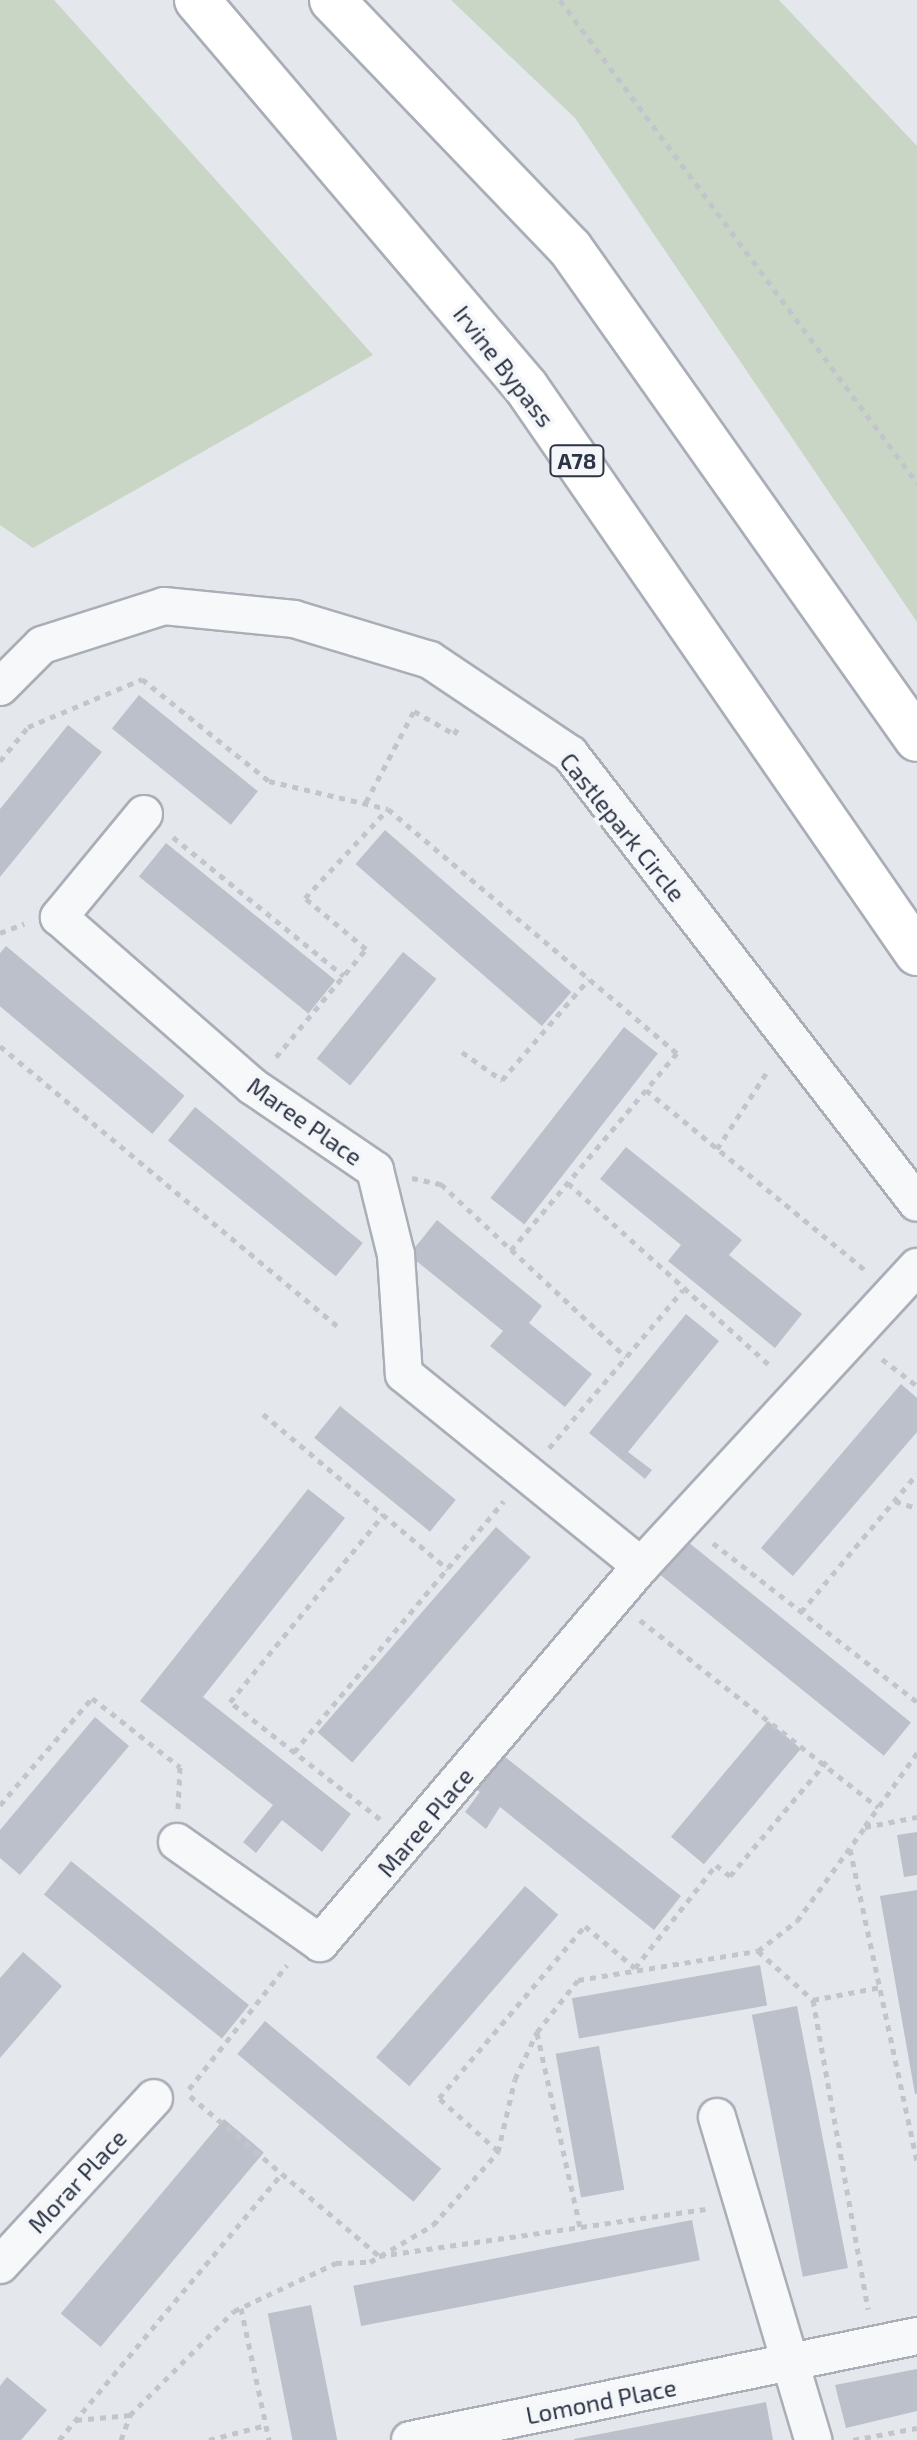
<!DOCTYPE html>
<html>
<head>
<meta charset="utf-8">
<style>
	body { margin:0 }
	#map { position:relative; width:917px; height:2440px; overflow:hidden; background:#e4e7ec; font-family:"Exo 2",sans-serif }
	div>[style] { position:absolute }
	.green>* { inset:0; background:#c9d6c5 }
	.building>* { inset:0; background:#bbc0ca; transform-origin:0 0 }
	.path>* { height:5px; margin-top:-2.5px; transform-origin:0; background:repeating-linear-gradient(90deg,#c2c5cb 0 6px,transparent 0 12px) }
	.roads { filter:drop-shadow(2px 0 #a9aeb7) drop-shadow(-2px 0 #a9aeb7) drop-shadow(0 2px #a9aeb7) drop-shadow(0 -2px #a9aeb7) }
	.street>* { height:36px; margin:-18px; padding:0 18px; transform-origin:18px; border-radius:18px; background:#f7f8fa }
	.highway>* { height:44px; margin:-22px; padding:0 22px; transform-origin:22px; border-radius:22px; background:#fff }
	span { translate:-50% -50%; white-space:nowrap; text-align:center; line-height:1.15; -webkit-text-stroke:8px #f4f6f9; paint-order:stroke }
	.shield-label span { padding:2px 6px; background:#f4f6f9; border:2px solid; border-radius:6px; -webkit-text-stroke-width:0 }
	.shield-label { font-size:22px; color:#2b3445; font-weight:700 }
	.street-label { font-size:24px; color:#2b3445 }
</style>
</head>
<body>
<div id="map">
	<div class="green">
		<div style="clip-path:polygon(0 0,54px 0,373px 355px,33px 548px,0 525px)"></div>
		<div style="clip-path:polygon(451px 0,779px 0,917px 146px,917px 622px,575px 118px)"></div>
	</div>
	<div class="building">
		<div style="left:139px;top:695px;width:153px;height:43px;rotate:39deg"></div>
		<div style="clip-path:polygon(68px 725px,102px 752px,0 877px,0 809px)"></div>
		<div style="left:385px;top:830px;width:247px;height:45px;rotate:41deg"></div>
		<div style="left:166px;top:843px;width:218px;height:43px;rotate:39deg"></div>
		<div style="left:6px;top:946px;width:233px;height:50px;rotate:40deg"></div>
		<div style="left:403px;top:952px;width:43px;height:137px;rotate:39deg"></div>
		<div style="left:624px;top:1027px;width:43px;height:217px;rotate:38deg"></div>
		<div style="left:195px;top:1107px;width:216px;height:43px;rotate:39deg"></div>
		<div style="clip-path:polygon(626px 1147px,742px 1240px,729px 1255px,802px 1314px,775px 1348px,668px 1261px,681px 1245px,600px 1179px)"></div>
		<div style="clip-path:polygon(437px 1220px,542px 1306px,529px 1323px,592px 1374px,565px 1407px,490px 1346px,503px 1331px,409px 1255px)"></div>
		<div style="clip-path:polygon(686px 1314px,719px 1341px,628px 1452px,652px 1470px,645px 1479px,589px 1433px)"></div>
		<div style="clip-path:polygon(901px 1384px,917px 1398px,917px 1432px,793px 1576px,761px 1548px)"></div>
		<div style="left:340px;top:1406px;width:149px;height:41px;rotate:39deg"></div>
		<div style="clip-path:polygon(308px 1489px,345px 1518px,203px 1697px,351px 1814px,322px 1852px,282px 1820px,256px 1853px,243px 1842px,273px 1805px,140px 1701px)"></div>
		<div style="left:496px;top:1527px;width:46px;height:272px;rotate:41deg"></div>
		<div style="left:677px;top:1533px;width:301px;height:43px;rotate:39deg"></div>
		<div style="clip-path:polygon(95px 1717px,129px 1746px,20px 1875px,0 1858px,0 1830px)"></div>
		<div style="left:768px;top:1721px;width:43px;height:151px;rotate:40deg"></div>
		<div style="clip-path:polygon(495px 1749px,681px 1896px,654px 1930px,500px 1807px,486px 1829px,465px 1812px,480px 1792px,468px 1783px)"></div>
		<div style="clip-path:polygon(917px 1832px,917px 1875px,904px 1877px,897px 1835px)"></div>
		<div style="left:71px;top:1861px;width:229px;height:43px;rotate:39deg"></div>
		<div style="left:525px;top:1886px;width:44px;height:227px;rotate:41deg"></div>
		<div style="clip-path:polygon(917px 1890px,917px 2094px,915px 2094px,880px 1896px)"></div>
		<div style="clip-path:polygon(23px 1952px,62px 1986px,0 2058px,0 1978px)"></div>
		<div style="left:760px;top:1965px;width:41px;height:191px;rotate:80deg"></div>
		<div style="left:797px;top:2006px;width:267px;height:46px;rotate:79deg"></div>
		<div style="left:265px;top:2021px;width:230px;height:43px;rotate:40deg"></div>
		<div style="left:599px;top:2046px;width:146px;height:44px;rotate:80deg"></div>
		<div style="left:224px;top:2119px;width:52px;height:254px;rotate:40deg"></div>
		<div style="left:692px;top:2220px;width:41px;height:345px;rotate:79deg"></div>
		<div style="left:311px;top:2305px;width:138px;height:44px;rotate:79deg"></div>
		<div style="clip-path:polygon(917px 2369px,917px 2411px,846px 2428px,835px 2385px)"></div>
		<div style="clip-path:polygon(7px 2377px,47px 2410px,21px 2440px,0 2440px,0 2386px)"></div>
		<div style="clip-path:polygon(766px 2402px,773px 2440px,574px 2440px,574px 2439px)"></div>
	</div>
	<div class="path">
		<div style="left:560px;top:0;width:601px;rotate:53.53deg"></div>
		<div style="left:0;top:761px;width:44px;rotate:-50.5deg"></div>
		<div style="left:28px;top:727px;width:124px;rotate:-22.8deg"></div>
		<div style="left:142px;top:679px;width:163px;rotate:38.8deg"></div>
		<div style="left:269px;top:781px;width:122px;rotate:13.2deg"></div>
		<div style="left:366px;top:802px;width:103px;rotate:-62.2deg"></div>
		<div style="left:414px;top:711px;width:46px;rotate:29.9deg"></div>
		<div style="left:454px;top:734px;width:11px;rotate:-56deg"></div>
		<div style="left:173px;top:837px;width:220px;rotate:39.1deg"></div>
		<div style="left:0;top:933px;width:26px;rotate:-21deg"></div>
		<div style="left:0;top:1046px;width:438px;rotate:39.7deg"></div>
		<div style="left:462px;top:1052px;width:49px;rotate:35deg"></div>
		<div style="left:502px;top:1080px;width:133px;rotate:-49.3deg"></div>
		<div style="left:276px;top:1057px;width:141px;rotate:-50.2deg"></div>
		<div style="left:366px;top:949px;width:80px;rotate:-140.1deg"></div>
		<div style="left:305px;top:898px;width:122px;rotate:-47deg"></div>
		<div style="left:388px;top:809px;width:378px;rotate:40.2deg"></div>
		<div style="left:677px;top:1053px;width:258px;rotate:130.1deg"></div>
		<div style="left:646px;top:1090px;width:283px;rotate:39.4deg"></div>
		<div style="left:717px;top:1149px;width:92px;rotate:-57deg"></div>
		<div style="left:412px;top:1178px;width:30px;rotate:12deg"></div>
		<div style="left:441px;top:1184px;width:253px;rotate:43.1deg"></div>
		<div style="left:568px;top:1183px;width:276px;rotate:42.1deg"></div>
		<div style="left:882px;top:1359px;width:44px;rotate:37.6deg"></div>
		<div style="left:263px;top:1414px;width:241px;rotate:40deg"></div>
		<div style="left:549px;top:1448px;width:207px;rotate:-49.7deg"></div>
		<div style="left:895px;top:1501px;width:23px;rotate:18deg"></div>
		<div style="left:713px;top:1543px;width:259px;rotate:37.9deg"></div>
		<div style="left:801px;top:1612px;width:180px;rotate:-50deg"></div>
		<div style="left:640px;top:1620px;width:303px;rotate:38.2deg"></div>
		<div style="left:294px;top:1752px;width:327px;rotate:-50.1deg"></div>
		<div style="left:0;top:1805px;width:141px;rotate:-49.3deg"></div>
		<div style="left:92px;top:1698px;width:112px;rotate:38.1deg"></div>
		<div style="left:180px;top:1767px;width:42px;rotate:92.7deg"></div>
		<div style="left:380px;top:1819px;width:190px;rotate:-142deg"></div>
		<div style="left:230px;top:1702px;width:243px;rotate:-50.7deg"></div>
		<div style="left:865px;top:1826px;width:90px;rotate:-54.5deg"></div>
		<div style="left:850px;top:1849px;width:320px;rotate:77.9deg"></div>
		<div style="left:758px;top:1951px;width:74px;rotate:41.7deg"></div>
		<div style="left:813px;top:2000px;width:314px;rotate:79.9deg"></div>
		<div style="left:813px;top:2000px;width:69px;rotate:-10.8deg"></div>
		<div style="left:537px;top:2033px;width:199px;rotate:77.5deg"></div>
		<div style="left:189px;top:2089px;width:158px;rotate:-51.7deg"></div>
		<div style="left:190px;top:2096px;width:248px;rotate:40.2deg"></div>
		<div style="left:379px;top:2256px;width:330px;rotate:-8.2deg"></div>
		<div style="left:498px;top:2151px;width:79px;rotate:-138.1deg"></div>
		<div style="left:439px;top:2098px;width:226px;rotate:-49.7deg"></div>
		<div style="left:585px;top:1926px;width:65px;rotate:40deg"></div>
		<div style="left:635px;top:1968px;width:131px;rotate:-51.8deg"></div>
		<div style="left:716px;top:1865px;width:18px;rotate:38deg"></div>
		<div style="left:730px;top:1876px;width:150px;rotate:-49.9deg"></div>
		<div style="left:241px;top:2308px;width:135px;rotate:78deg"></div>
		<div style="left:76px;top:2420px;width:54px;rotate:-5.3deg"></div>
		<div style="left:130px;top:2415px;width:147px;rotate:-45deg"></div>
		<div style="left:234px;top:2311px;width:113px;rotate:-25.2deg"></div>
		<div style="left:336px;top:2263px;width:34px;rotate:-2deg"></div>
		<div style="left:370px;top:2262px;width:73px;rotate:-30.4deg"></div>
		<div style="left:433px;top:2225px;width:98px;rotate:-48.3deg"></div>
		<div style="left:498px;top:2152px;width:75px;rotate:-76.9deg"></div>
		<div style="left:515px;top:2079px;width:52px;rotate:-64.9deg"></div>
		<div style="left:537px;top:2032px;width:66px;rotate:-51.7deg"></div>
		<div style="left:578px;top:1980px;width:182px;rotate:-9.2deg"></div>
		<div style="left:758px;top:1951px;width:49px;rotate:-37.6deg"></div>
		<div style="left:797px;top:1921px;width:116px;rotate:-54.1deg"></div>
		<div style="left:865px;top:1827px;width:53px;rotate:-10.9deg"></div>
		<div style="left:59px;top:2440px;width:348px;rotate:-50.1deg"></div>
		<div style="left:121px;top:2440px;width:27px;rotate:-70deg"></div>
		<div style="left:209px;top:2440px;width:59px;rotate:-14.7deg"></div>
		<div style="left:853px;top:2440px;width:65px;rotate:-10.6deg"></div>
	</div>
	<div class="roads">
		<div class="street">
			<div style="left:0;top:687px;width:59px;rotate:-45deg"></div>
			<div style="left:42px;top:645px;width:128px;rotate:-17.7deg"></div>
			<div style="left:164px;top:606px;width:131px;rotate:5.7deg"></div>
			<div style="left:294px;top:619px;width:142px;rotate:16.8deg"></div>
			<div style="left:430px;top:660px;width:169px;rotate:33.9deg"></div>
			<div style="left:570px;top:754px;width:567px;rotate:52.3deg"></div>
			<div style="left:144px;top:814px;width:134px;rotate:129.5deg"></div>
			<div style="left:59px;top:917px;width:257px;rotate:41.2deg"></div>
			<div style="left:252px;top:1086px;width:149px;rotate:34.3deg"></div>
			<div style="left:375px;top:1170px;width:88px;rotate:76.1deg"></div>
			<div style="left:396px;top:1255px;width:119px;rotate:86.2deg"></div>
			<div style="left:404px;top:1374px;width:305px;rotate:39deg"></div>
			<div style="left:177px;top:1842px;width:175px;rotate:35.2deg"></div>
			<div style="left:320px;top:1943px;width:495px;rotate:-49.6deg"></div>
			<div style="left:641px;top:1566px;width:407px;rotate:-47.3deg"></div>
			<div style="left:717px;top:2117px;width:337px;rotate:73.4deg"></div>
			<div style="left:0;top:2265px;width:227px;rotate:-47.3deg"></div>
			<div style="left:410px;top:2440px;width:518px;rotate:-11.59deg"></div>
		</div>
		<div class="highway">
			<div style="left:197px;top:0;width:508px;rotate:49.63deg"></div>
			<div style="left:526px;top:387px;width:688px;rotate:55.36deg"></div>
			<div style="left:332px;top:0;width:344px;rotate:46.2deg"></div>
			<div style="left:570px;top:248px;width:601px;rotate:54.75deg"></div>
		</div>
	</div>
	<div class="shield-label">
		<span style="left:577px;top:461px">A78</span>
	</div>
	<div class="street-label">
		<span style="left:504px;top:366px;rotate:52deg">Irvine Bypass</span>
		<span style="left:623px;top:827px;rotate:51deg">Castlepark Circle</span>
		<span style="left:305px;top:1121px;rotate:35deg">Maree Place</span>
		<span style="left:425px;top:1822px;rotate:-50deg">Maree Place</span>
		<span style="left:77px;top:2181px;rotate:-47deg">Morar Place</span>
		<span style="left:601px;top:2401px;rotate:-11deg">Lomond Place</span>
	</div>
</div>
</body>
</html>
